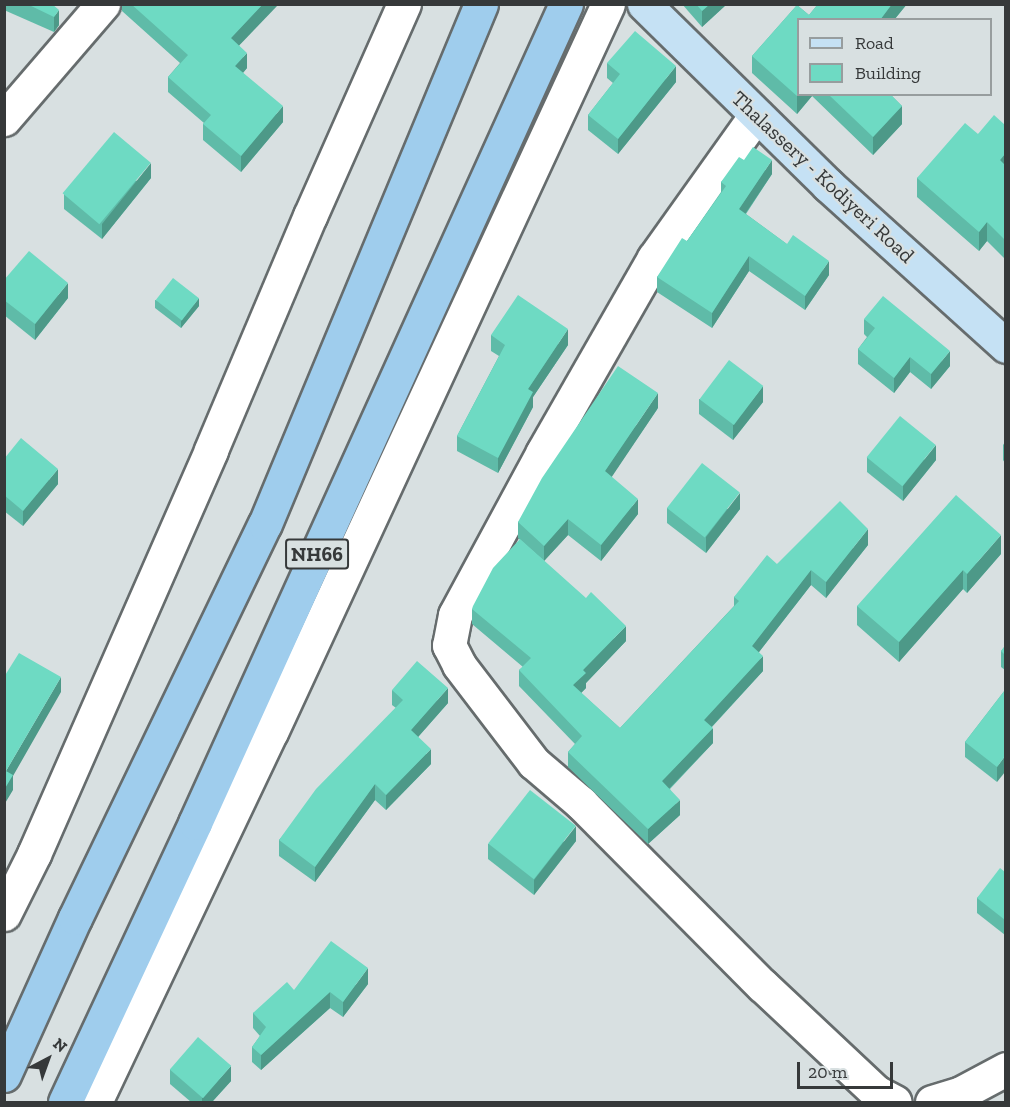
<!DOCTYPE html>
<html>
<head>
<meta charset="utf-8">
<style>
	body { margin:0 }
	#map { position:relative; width:1010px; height:1107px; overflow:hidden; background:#d8e0e1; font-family:"Zilla Slab",serif }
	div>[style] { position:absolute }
	.roads { filter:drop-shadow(2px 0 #666c6d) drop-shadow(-2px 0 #666c6d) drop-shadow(0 2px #666c6d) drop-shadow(0 -2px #666c6d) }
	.minor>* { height:33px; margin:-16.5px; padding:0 16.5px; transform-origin:16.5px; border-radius:16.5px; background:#fff }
	.major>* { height:33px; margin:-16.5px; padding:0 16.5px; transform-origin:16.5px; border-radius:16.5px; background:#c5e1f4 }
	.highway>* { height:33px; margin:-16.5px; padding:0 16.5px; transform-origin:16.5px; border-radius:16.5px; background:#9fcded }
	.wall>* { inset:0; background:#5fbba8 }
	.shaded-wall>* { inset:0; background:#4d9988 }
	.building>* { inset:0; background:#6edac3; transform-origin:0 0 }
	span { translate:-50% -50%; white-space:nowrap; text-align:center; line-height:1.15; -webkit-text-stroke:4.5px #d8e0e1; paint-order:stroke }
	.shield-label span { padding:2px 4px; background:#d8e0e1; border:2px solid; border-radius:4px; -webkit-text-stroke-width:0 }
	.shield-label { font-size:20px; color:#36393a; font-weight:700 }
	.street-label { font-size:21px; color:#36393a }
	.frame { position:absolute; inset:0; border:6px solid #36393a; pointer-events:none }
	.legend { position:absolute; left:797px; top:18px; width:195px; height:78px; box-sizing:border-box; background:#d8e0e1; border:2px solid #979d9e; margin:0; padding:8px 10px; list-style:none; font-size:18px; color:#36393a }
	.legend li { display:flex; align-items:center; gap:12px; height:30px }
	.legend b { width:30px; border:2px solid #979d9e }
	.north { position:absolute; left:18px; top:1029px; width:60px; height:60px; -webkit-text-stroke:4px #d8e0e1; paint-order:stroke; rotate:41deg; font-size:16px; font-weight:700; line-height:24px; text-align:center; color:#36393a }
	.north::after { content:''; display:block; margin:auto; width:21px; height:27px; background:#36393a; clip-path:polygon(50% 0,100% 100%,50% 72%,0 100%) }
	.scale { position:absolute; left:797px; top:1062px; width:96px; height:27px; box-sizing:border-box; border:3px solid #36393a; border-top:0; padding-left:8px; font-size:18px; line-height:21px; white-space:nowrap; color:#36393a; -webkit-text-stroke:4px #d8e0e1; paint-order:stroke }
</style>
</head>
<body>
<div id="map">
	<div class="roads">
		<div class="minor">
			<div style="left:756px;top:115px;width:176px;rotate:125.5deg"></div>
			<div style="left:654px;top:258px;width:224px;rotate:119.8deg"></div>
			<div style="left:543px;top:452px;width:185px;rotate:118.4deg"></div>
			<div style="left:455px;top:615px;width:31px;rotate:101deg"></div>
			<div style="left:449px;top:645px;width:22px;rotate:63deg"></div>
			<div style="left:459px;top:665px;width:123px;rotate:52.6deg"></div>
			<div style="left:534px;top:763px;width:62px;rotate:40.4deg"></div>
			<div style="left:581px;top:803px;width:257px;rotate:45.2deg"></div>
			<div style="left:762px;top:985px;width:156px;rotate:43.2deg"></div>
			<div style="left:876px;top:1092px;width:21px;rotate:28deg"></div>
			<div style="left:4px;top:119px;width:152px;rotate:-49.3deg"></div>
			<div style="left:4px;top:914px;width:67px;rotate:-63.4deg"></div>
			<div style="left:34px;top:854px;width:441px;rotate:-66.3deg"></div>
			<div style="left:211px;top:450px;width:254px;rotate:-67.1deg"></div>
			<div style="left:310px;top:216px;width:232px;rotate:-66.1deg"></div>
			<div style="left:95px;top:1102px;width:410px;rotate:-64.6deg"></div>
			<div style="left:271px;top:732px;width:802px;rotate:-65.16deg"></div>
			<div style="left:932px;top:1102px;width:30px;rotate:-17deg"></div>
			<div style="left:961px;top:1093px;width:51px;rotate:-28.1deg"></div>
		</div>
		<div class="major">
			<div style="left:644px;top:4px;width:258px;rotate:44.5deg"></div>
			<div style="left:828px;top:185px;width:240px;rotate:42.1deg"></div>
		</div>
		<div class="highway">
			<div style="left:4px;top:1075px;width:172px;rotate:-65.7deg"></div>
			<div style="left:75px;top:918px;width:437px;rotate:-64.3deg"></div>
			<div style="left:265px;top:524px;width:563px;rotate:-67.44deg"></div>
			<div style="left:65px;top:1102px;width:308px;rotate:-65deg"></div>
			<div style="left:195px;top:823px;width:899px;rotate:-65.63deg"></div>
		</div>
	</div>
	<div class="wall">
		<div style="clip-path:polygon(4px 4px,52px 4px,59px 25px,54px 32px,4px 10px)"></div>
		<div style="clip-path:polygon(122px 4px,278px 4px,239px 45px,247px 68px,243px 73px,283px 122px,241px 172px,203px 140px,203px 124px,204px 123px,168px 92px,168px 77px,180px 63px,122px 11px)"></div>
		<div style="clip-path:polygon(682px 4px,727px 4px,702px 27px)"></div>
		<div style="clip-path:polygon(818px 4px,907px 4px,894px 20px,798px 20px,798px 94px,890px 94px,902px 106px,902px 124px,873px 155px,812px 96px,797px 114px,752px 73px,752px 56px,797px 5px,809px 15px)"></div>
		<div style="clip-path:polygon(607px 63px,676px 82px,618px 154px,588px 130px,588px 115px,613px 83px,607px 78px)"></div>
		<div style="clip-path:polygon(1005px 125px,1005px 259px,987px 241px,979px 251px,917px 197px,917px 178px,978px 134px)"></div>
		<div style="clip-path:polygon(744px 160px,772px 174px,746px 214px,829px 275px,805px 310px,749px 271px,712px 328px,657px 292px,657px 277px,687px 241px,721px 192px,721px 182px)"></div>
		<div style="clip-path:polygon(151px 178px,102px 239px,64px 209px,64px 194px)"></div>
		<div style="clip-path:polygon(4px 280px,68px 298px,35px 340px,4px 315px)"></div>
		<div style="clip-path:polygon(155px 300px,199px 306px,181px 328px,155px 308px)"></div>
		<div style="clip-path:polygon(864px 319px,950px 366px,931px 389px,910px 372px,894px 393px,858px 364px,858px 349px,867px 337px,864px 334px)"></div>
		<div style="clip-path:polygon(491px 335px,568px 345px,533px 397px,533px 407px,498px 473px,457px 451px,457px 436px,499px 356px,491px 351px)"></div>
		<div style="clip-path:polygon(699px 399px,763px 402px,733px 440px,699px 414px)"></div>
		<div style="clip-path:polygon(658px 408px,611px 477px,638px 514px,601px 561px,568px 535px,544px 561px,518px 538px,518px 522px)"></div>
		<div style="clip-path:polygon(1005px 442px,1005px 463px,1003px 460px,1003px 445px)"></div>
		<div style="clip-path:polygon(867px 457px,936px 460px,903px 501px,867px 472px)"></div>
		<div style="clip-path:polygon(4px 459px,58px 484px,23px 526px,4px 511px)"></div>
		<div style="clip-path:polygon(667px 508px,740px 509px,706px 553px,667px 523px)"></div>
		<div style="clip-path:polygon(868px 545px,826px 598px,811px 585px,759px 652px,763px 671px,712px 727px,713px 743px,670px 789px,680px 815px,648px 844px,568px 767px,568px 752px,575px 744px,519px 686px,519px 670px,523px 667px,472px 624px,472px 609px,626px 641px,586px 683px,586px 688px,581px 693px,620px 728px,734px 606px,734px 597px,777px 564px)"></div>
		<div style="clip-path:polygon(1001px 554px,967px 593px,963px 589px,899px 662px,857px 625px,857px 606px)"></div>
		<div style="clip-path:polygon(1005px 646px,1005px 670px,1001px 667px,1001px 651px)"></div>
		<div style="clip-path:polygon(392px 690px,448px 703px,418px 737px,431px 764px,386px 810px,375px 800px,315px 882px,279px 856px,279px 840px,396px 708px,392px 705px)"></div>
		<div style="clip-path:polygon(1005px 690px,997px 782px,965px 757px,965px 742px)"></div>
		<div style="clip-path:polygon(576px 841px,534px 895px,488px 859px,488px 844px)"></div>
		<div style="clip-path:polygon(1005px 872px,1005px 935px,977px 913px,977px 898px)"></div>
		<div style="clip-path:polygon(368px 984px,343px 1017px,330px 1008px,261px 1070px,252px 1062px,252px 1047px,260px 1036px,253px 1028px,253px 1013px,294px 990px)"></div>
		<div style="clip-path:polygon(170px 1069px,231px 1081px,212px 1102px,191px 1102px,170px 1084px)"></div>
	</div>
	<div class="shaded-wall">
		<div style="clip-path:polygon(263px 4px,278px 5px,231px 54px,231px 38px)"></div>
		<div style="clip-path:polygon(710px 4px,727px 4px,702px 27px,702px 11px)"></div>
		<div style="clip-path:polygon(892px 4px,907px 4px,894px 20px,880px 20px)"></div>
		<div style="clip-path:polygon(59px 10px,59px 25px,54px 32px,54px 17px)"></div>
		<div style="clip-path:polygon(247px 53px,247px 68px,235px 82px,235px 66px)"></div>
		<div style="clip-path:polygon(676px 66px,676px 82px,618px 154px,618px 139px)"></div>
		<div style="clip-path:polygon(798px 94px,812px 94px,812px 96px,797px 114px,797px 96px)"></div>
		<div style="clip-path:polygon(283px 106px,283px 122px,241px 172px,241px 156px)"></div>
		<div style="clip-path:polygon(902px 106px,902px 124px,873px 155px,873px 137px)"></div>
		<div style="clip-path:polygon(1005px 154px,1005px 173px,1000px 160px)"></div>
		<div style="clip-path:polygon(772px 160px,772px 174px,739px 223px,739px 209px)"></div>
		<div style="clip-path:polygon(151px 163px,151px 178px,102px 239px,102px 224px)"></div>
		<div style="clip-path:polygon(987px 222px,987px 241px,979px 251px,979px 232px)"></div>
		<div style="clip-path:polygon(749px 256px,749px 271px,712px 328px,712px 313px)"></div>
		<div style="clip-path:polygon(829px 261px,829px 275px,805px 310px,805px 296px)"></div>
		<div style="clip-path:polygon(68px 283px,68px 298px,35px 340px,35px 324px)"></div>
		<div style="clip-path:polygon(199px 298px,199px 306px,181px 328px,181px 321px)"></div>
		<div style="clip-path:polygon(568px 329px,568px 345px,533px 397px,533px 407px,498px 473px,498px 458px,528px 389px)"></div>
		<div style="clip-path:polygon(950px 351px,950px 366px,931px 389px,931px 374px)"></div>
		<div style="clip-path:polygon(910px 357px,910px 372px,894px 393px,894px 378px)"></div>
		<div style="clip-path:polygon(763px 386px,763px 402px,733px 440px,733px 425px)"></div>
		<div style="clip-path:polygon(658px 393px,658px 408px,605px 487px,605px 471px)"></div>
		<div style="clip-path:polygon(936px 445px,936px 460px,903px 501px,903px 486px)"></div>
		<div style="clip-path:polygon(58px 469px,58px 484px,23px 526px,23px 511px)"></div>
		<div style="clip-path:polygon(740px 493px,740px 509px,706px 553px,706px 537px)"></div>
		<div style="clip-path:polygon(638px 499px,638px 514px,601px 561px,601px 545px)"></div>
		<div style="clip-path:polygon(568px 519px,568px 535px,544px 561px,544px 546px)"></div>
		<div style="clip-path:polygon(868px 529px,868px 545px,826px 598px,826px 582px)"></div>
		<div style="clip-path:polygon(1001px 535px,1001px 554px,967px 593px,967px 574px)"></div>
		<div style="clip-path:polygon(811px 570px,811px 585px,752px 661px,752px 646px)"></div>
		<div style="clip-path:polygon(963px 570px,963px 589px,899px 662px,899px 642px)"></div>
		<div style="clip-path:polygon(626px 626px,626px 641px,586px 683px,586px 688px,573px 701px,573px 685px,583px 670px)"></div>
		<div style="clip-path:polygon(763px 656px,763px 671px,704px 735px,704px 720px)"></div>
		<div style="clip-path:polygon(61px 677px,61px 692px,13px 776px,13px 790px,4px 805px,4px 790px,6px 771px)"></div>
		<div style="clip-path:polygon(448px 688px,448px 703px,411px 745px,411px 730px)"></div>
		<div style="clip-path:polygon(713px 728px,713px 743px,662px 796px,662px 781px)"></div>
		<div style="clip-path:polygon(431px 749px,431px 764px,386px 810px,386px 795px)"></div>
		<div style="clip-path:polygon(1005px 756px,1005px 772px,997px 782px,997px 767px)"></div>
		<div style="clip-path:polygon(375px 784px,375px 800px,315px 882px,315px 867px)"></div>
		<div style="clip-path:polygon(680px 800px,680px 815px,648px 844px,648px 829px)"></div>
		<div style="clip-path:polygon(576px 826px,576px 841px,534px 895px,534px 880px)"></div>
		<div style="clip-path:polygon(368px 968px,368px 984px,343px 1017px,343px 1002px)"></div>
		<div style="clip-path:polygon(330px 992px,330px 1008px,261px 1070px,261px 1055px)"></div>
		<div style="clip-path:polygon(231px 1066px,231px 1081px,212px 1102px,202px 1102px,202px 1098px)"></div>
	</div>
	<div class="building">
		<div style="clip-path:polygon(27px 4px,52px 4px,59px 10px,54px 17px)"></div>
		<div style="clip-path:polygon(131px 4px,263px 4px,231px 38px,247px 53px,235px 66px,283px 106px,241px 156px,203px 124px,211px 115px,168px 77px,188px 55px)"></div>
		<div style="clip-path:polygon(696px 4px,710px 4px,702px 11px)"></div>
		<div style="clip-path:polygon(818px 4px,892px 4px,880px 20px,798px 20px,798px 94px,797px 96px,752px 56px,797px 5px,809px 15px)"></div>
		<div style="clip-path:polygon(635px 31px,676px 66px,618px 139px,588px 115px,620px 74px,607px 63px)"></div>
		<div style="clip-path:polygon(828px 94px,890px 94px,902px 106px,873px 137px)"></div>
		<div style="clip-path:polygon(994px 115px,1005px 125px,1005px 154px,1000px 160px,1005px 165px,1005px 240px,987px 222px,979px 232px,917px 178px,965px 123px,978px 134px)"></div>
		<div style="left:114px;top:132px;width:48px;height:80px;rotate:40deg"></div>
		<div style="clip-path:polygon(753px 147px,772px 160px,739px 209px,787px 244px,793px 235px,829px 261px,805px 296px,749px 256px,712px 313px,657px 277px,682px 238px,687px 241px,726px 186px,721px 182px,739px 157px,744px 160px)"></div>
		<div style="clip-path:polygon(29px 251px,68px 283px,35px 324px,4px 300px,4px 280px)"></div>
		<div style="left:173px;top:278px;width:33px;height:28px;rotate:38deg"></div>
		<div style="clip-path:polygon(518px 295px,568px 329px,528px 389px,533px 392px,498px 458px,457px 436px,505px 345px,491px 335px)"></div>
		<div style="clip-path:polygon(883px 296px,950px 351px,931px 374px,910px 357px,894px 378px,858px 349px,875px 328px,864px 319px)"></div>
		<div style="left:729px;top:360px;width:43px;height:49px;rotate:37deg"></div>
		<div style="clip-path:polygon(618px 366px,658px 393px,605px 471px,638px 499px,601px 545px,568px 519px,544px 546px,518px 522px,542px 478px)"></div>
		<div style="left:900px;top:416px;width:46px;height:53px;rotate:39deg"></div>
		<div style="clip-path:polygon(21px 438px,58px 469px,23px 511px,4px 495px,4px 459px)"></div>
		<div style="left:702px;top:463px;width:48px;height:57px;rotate:38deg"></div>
		<div style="clip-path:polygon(956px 495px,1001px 535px,967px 574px,963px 570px,899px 642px,857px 606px)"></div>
		<div style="clip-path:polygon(840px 501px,868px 529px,826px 582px,811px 570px,752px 646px,763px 656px,704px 720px,713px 728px,662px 781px,680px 800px,648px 829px,568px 752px,582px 736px,519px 670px,531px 658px,472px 609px,473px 606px,493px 568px,520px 539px,586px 598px,591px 592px,626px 626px,583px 670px,586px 673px,573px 685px,620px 728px,739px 601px,734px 597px,767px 555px,777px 564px)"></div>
		<div style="clip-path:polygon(1005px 646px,1005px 655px,1001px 651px)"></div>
		<div style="clip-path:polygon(19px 653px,61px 677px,6px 771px,13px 775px,4px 790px,4px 677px)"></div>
		<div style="clip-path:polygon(417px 661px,448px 688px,411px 730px,431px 749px,386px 795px,375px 784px,315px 867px,279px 840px,316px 789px,403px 700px,392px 690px)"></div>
		<div style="clip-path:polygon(1005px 690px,1005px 756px,997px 767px,965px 742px)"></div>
		<div style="left:530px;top:790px;width:58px;height:68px;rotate:38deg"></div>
		<div style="clip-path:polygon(1000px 868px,1005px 872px,1005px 920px,977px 898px)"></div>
		<div style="clip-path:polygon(331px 941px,368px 968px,343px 1002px,330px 992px,261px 1055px,252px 1047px,266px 1027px,253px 1013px,287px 982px,294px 990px)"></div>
		<div style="left:198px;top:1037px;width:44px;height:43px;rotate:41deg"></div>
	</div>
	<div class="shield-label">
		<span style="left:317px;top:554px">NH66</span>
	</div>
	<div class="street-label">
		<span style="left:823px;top:177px;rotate:43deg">Thalassery - Kodiyeri Road</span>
	</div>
	<div class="frame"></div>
	<ul class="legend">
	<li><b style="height:8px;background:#c5e1f4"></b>Road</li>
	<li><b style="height:16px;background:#6edac3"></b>Building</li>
	</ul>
	<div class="north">N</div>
	<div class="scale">20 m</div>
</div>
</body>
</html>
